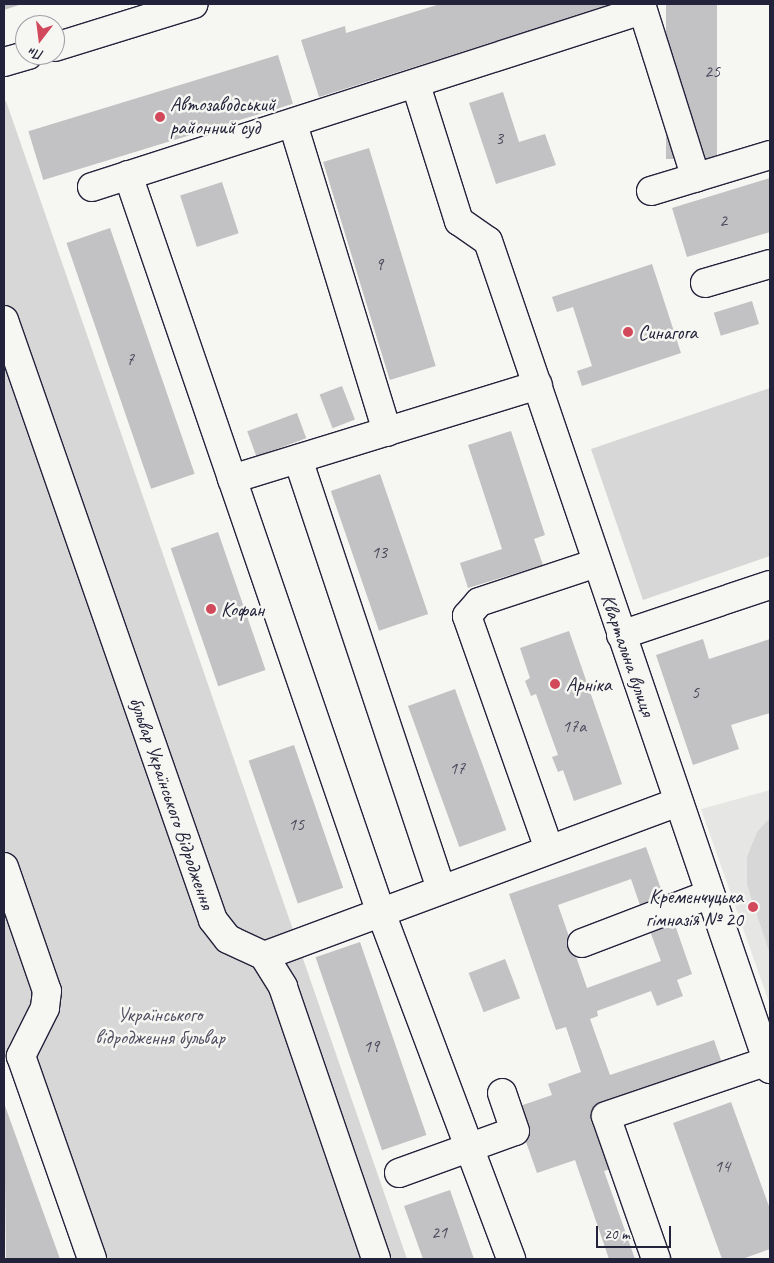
<!DOCTYPE html>
<html>
<head>
<meta charset="utf-8">
<style>
	body { margin:0 }
	#map { position:relative; width:774px; height:1263px; overflow:hidden; background:#f6f6f2; font-family:Caveat,sans-serif }
	div>[style] { position:absolute }
	.built>* { inset:0; background:#e6e6e4 }
	.green>* { inset:0; background:#d7d7d7 }
	.building>* { inset:0; background:#c2c2c4; transform-origin:0 0 }
	.roads { filter:drop-shadow(1px 0 #22223b) drop-shadow(-1px 0 #22223b) drop-shadow(0 1px #22223b) drop-shadow(0 -1px #22223b) }
	.minor>* { height:28px; margin:-14px; padding:0 14px; transform-origin:14px; border-radius:14px; background:#f6f6f2 }
	.major>* { height:28px; margin:-14px; padding:0 14px; transform-origin:14px; border-radius:14px; background:#f6f6f2 }
	.dots>* { width:14px; height:14px; translate:-50% -50%; box-sizing:border-box; border:2px solid #f6f6f2; border-radius:50% }
	span { translate:-50% -50%; white-space:nowrap; text-align:center; line-height:1.15; -webkit-text-stroke:5px #f6f6f2; paint-order:stroke }
	.number-label { font-size:18px; color:#4a4a5d }
	.number-label span { -webkit-text-stroke-width:0 }
	.poi-label { font-size:20px; color:#22223b }
	.left { translate:0 -50%; text-align:left }
	.right { translate:-100% -50%; text-align:right }
	.street-label { font-size:20px; color:#22223b }
	.park-label { font-size:20px; color:#4f4f62 }
	.frame { position:absolute; inset:0; border:5px solid #22223b; pointer-events:none }
	.north { position:absolute; left:15px; top:15px; width:50px; height:50px; box-sizing:border-box; background:#f6f6f2; border:1px solid #a1a1a9; border-radius:50%; rotate:195deg; font-size:14px; font-weight:700; line-height:20px; text-align:center; color:#22223b }
	.north::after { content:''; display:block; margin:auto; width:18px; height:22px; background:#d1495b; clip-path:polygon(50% 0,100% 100%,50% 72%,0 100%) }
	.scale { position:absolute; left:596px; top:1226px; width:75px; height:22px; box-sizing:border-box; border:2px solid #22223b; border-top:0; padding-left:6px; font-size:15px; line-height:18px; white-space:nowrap; color:#22223b; -webkit-text-stroke:4px #f6f6f2; paint-order:stroke }
</style>
</head>
<body>
<div id="map">
	<div class="built">
		<div style="clip-path:polygon(770px 790px,770px 1005px,701px 809px)"></div>
	</div>
	<div class="green">
		<div style="clip-path:polygon(4px 101px,6px 101px,407px 1259px,77px 1259px,4px 1053px)"></div>
		<div style="clip-path:polygon(770px 388px,770px 556px,643px 600px,591px 449px)"></div>
		<div style="clip-path:polygon(770px 818px,770px 954px,747px 885px,747px 857px,757px 832px)"></div>
	</div>
	<div class="building">
		<div style="clip-path:polygon(4px 4px,22px 4px,4px 10px)"></div>
		<div style="clip-path:polygon(440px 4px,607px 4px,608px 6px,319px 97px,301px 40px,345px 26px,346px 33px)"></div>
		<div style="left:666px;top:4px;width:51px;height:155px"></div>
		<div style="left:278px;top:55px;width:51px;height:261px;rotate:73deg"></div>
		<div style="clip-path:polygon(503px 92px,519px 142px,545px 134px,556px 165px,496px 184px,469px 103px)"></div>
		<div style="left:369px;top:148px;width:228px;height:48px;rotate:73deg"></div>
		<div style="clip-path:polygon(770px 178px,770px 232px,687px 257px,672px 208px)"></div>
		<div style="left:222px;top:182px;width:54px;height:44px;rotate:72deg"></div>
		<div style="left:110px;top:228px;width:260px;height:46px;rotate:71deg"></div>
		<div style="clip-path:polygon(652px 264px,681px 353px,582px 386px,577px 371px,592px 366px,573px 307px,557px 312px,552px 297px)"></div>
		<div style="left:752px;top:301px;width:24px;height:40px;rotate:73deg"></div>
		<div style="left:342px;top:386px;width:36px;height:24px;rotate:69deg"></div>
		<div style="left:297px;top:413px;width:27px;height:53px;rotate:70deg"></div>
		<div style="clip-path:polygon(511px 431px,545px 535px,534px 539px,543px 565px,468px 588px,460px 563px,502px 549px,468px 445px)"></div>
		<div style="left:380px;top:474px;width:148px;height:52px;rotate:71deg"></div>
		<div style="left:218px;top:532px;width:146px;height:50px;rotate:71deg"></div>
		<div style="clip-path:polygon(569px 631px,622px 784px,574px 801px,563px 770px,558px 772px,552px 757px,558px 755px,536px 694px,531px 696px,525px 681px,530px 678px,520px 648px)"></div>
		<div style="clip-path:polygon(703px 639px,709px 659px,770px 639px,770px 713px,731px 725px,739px 749px,693px 765px,656px 655px)"></div>
		<div style="left:455px;top:689px;width:150px;height:50px;rotate:70deg"></div>
		<div style="left:294px;top:745px;width:151px;height:48px;rotate:71deg"></div>
		<div style="clip-path:polygon(646px 847px,666px 903px,642px 911px,631px 879px,558px 905px,587px 988px,661px 961px,650px 931px,674px 922px,692px 974px,677px 980px,683px 996px,657px 1006px,651px 991px,597px 1011px,598px 1016px,590px 1019px,610px 1075px,714px 1040px,722px 1063px,594px 1107px,614px 1168px,604px 1171px,635px 1259px,609px 1259px,575px 1160px,537px 1173px,514px 1108px,552px 1095px,548px 1084px,581px 1072px,566px 1027px,556px 1030px,509px 894px)"></div>
		<div style="left:360px;top:942px;width:204px;height:47px;rotate:71deg"></div>
		<div style="left:505px;top:959px;width:42px;height:39px;rotate:69deg"></div>
		<div style="clip-path:polygon(731px 1102px,770px 1209px,770px 1249px,742px 1259px,722px 1259px,673px 1123px)"></div>
		<div style="clip-path:polygon(4px 1103px,60px 1259px,6px 1259px)"></div>
		<div style="clip-path:polygon(450px 1190px,474px 1259px,423px 1259px,404px 1206px)"></div>
	</div>
	<div class="roads">
		<div class="minor">
			<div style="left:641px;top:4px;width:182px;rotate:72.5deg"></div>
			<div style="left:416px;top:85px;width:143px;rotate:72.5deg"></div>
			<div style="left:459px;top:221px;width:35px;rotate:35deg"></div>
			<div style="left:488px;top:241px;width:875px;rotate:71.19deg"></div>
			<div style="left:293px;top:124px;width:322px;rotate:73deg"></div>
			<div style="left:128px;top:175px;width:777px;rotate:71.08deg"></div>
			<div style="left:380px;top:910px;width:373px;rotate:69.4deg"></div>
			<div style="left:92px;top:187px;width:578px;rotate:-17.84deg"></div>
			<div style="left:651px;top:191px;width:124px;rotate:-16.8deg"></div>
			<div style="left:705px;top:283px;width:68px;rotate:-16.3deg"></div>
			<div style="left:4px;top:320px;width:635px;rotate:70.8deg"></div>
			<div style="left:213px;top:920px;width:24px;rotate:52deg"></div>
			<div style="left:228px;top:939px;width:40px;rotate:25deg"></div>
			<div style="left:264px;top:956px;width:36px;rotate:58deg"></div>
			<div style="left:283px;top:987px;width:287px;rotate:71.1deg"></div>
			<div style="left:298px;top:459px;width:452px;rotate:71.6deg"></div>
			<div style="left:232px;top:479px;width:320px;rotate:-17.1deg"></div>
			<div style="left:621px;top:635px;width:157px;rotate:-18.6deg"></div>
			<div style="left:549px;top:849px;width:247px;rotate:-109.4deg"></div>
			<div style="left:467px;top:616px;width:18px;rotate:-49deg"></div>
			<div style="left:479px;top:602px;width:123px;rotate:-18.4deg"></div>
			<div style="left:4px;top:867px;width:131px;rotate:70.9deg"></div>
			<div style="left:47px;top:991px;width:17px;rotate:97deg"></div>
			<div style="left:45px;top:1008px;width:54px;rotate:116.6deg"></div>
			<div style="left:21px;top:1056px;width:215px;rotate:70.7deg"></div>
			<div style="left:582px;top:943px;width:137px;rotate:-20.9deg"></div>
			<div style="left:264px;top:956px;width:442px;rotate:-20.4deg"></div>
			<div style="left:399px;top:1173px;width:123px;rotate:-19.9deg"></div>
			<div style="left:515px;top:1131px;width:40px;rotate:-108.9deg"></div>
			<div style="left:656px;top:1259px;width:151px;rotate:-109.3deg"></div>
			<div style="left:606px;top:1116px;width:171px;rotate:-18.8deg"></div>
		</div>
		<div class="major">
			<div style="left:55px;top:47px;width:145px;rotate:-17.2deg"></div>
			<div style="left:4px;top:62px;width:25px;rotate:-16deg"></div>
		</div>
	</div>
	<div class="dots">
		<div style="left:160px;top:117px;background:#d1495b"></div>
		<div style="left:628px;top:332px;background:#d1495b"></div>
		<div style="left:211px;top:609px;background:#d1495b"></div>
		<div style="left:555px;top:684px;background:#d1495b"></div>
		<div style="left:753px;top:907px;background:#d1495b"></div>
	</div>
	<div class="number-label">
		<span style="left:712px;top:71px">25</span>
		<span style="left:499px;top:138px">3</span>
		<span style="left:723px;top:220px">2</span>
		<span style="left:379px;top:264px">9</span>
		<span style="left:130px;top:359px">7</span>
		<span style="left:379px;top:552px">13</span>
		<span style="left:695px;top:692px">5</span>
		<span style="left:574px;top:726px">17а</span>
		<span style="left:457px;top:768px">17</span>
		<span style="left:296px;top:824px">15</span>
		<span style="left:371px;top:1046px">19</span>
		<span style="left:722px;top:1166px">14</span>
		<span style="left:439px;top:1232px">21</span>
	</div>
	<div class="poi-label">
		<span class="left" style="left:170px;top:116px">Автозаводський<br>районний суд</span>
		<span class="left" style="left:638px;top:332px">Синагога</span>
		<span class="left" style="left:221px;top:609px">Кофан</span>
		<span class="left" style="left:566px;top:684px">Арніка</span>
		<span class="right" style="left:743px;top:908px">Кременчуцька<br>гімназія № 20</span>
	</div>
	<div class="street-label">
		<span style="left:628px;top:655px;rotate:71deg">Квартальна вулиця</span>
		<span style="left:172px;top:803px;rotate:71deg">бульвар Українського Відродження</span>
	</div>
	<div class="park-label">
		<span style="left:160px;top:1026px">Українського<br>відродження бульвар</span>
	</div>
	<div class="frame"></div>
	<div class="north">Пн</div>
	<div class="scale">20 m</div>
</div>
</body>
</html>
